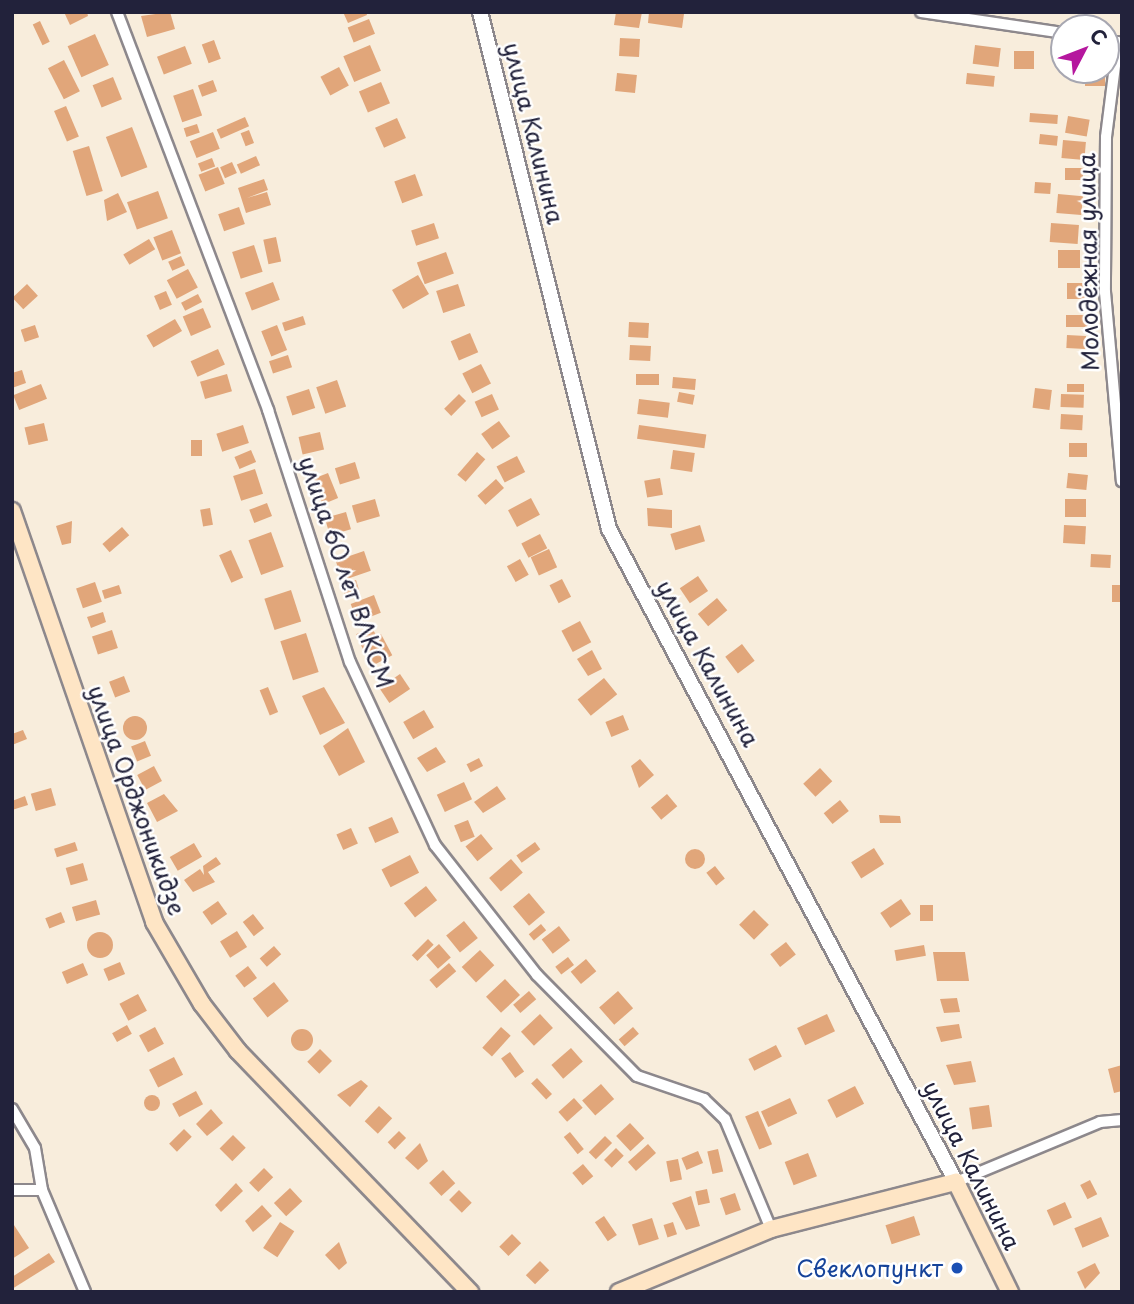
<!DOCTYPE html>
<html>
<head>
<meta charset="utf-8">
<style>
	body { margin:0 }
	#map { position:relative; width:1134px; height:1304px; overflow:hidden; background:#f8eddc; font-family:"Playpen Sans",sans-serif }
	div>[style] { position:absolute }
	.building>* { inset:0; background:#e1a67a; transform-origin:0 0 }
	.round { border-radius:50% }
	.roads { filter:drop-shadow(2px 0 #8d888c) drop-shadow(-2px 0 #8d888c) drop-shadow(0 2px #8d888c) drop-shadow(0 -2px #8d888c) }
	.minor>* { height:10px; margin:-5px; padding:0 5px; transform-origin:5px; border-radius:5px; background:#fff }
	.tertiary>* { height:14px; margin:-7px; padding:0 7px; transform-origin:7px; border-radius:7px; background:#fff }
	.secondary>* { height:16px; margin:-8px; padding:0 8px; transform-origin:8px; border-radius:8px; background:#fee5c5 }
	.dots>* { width:19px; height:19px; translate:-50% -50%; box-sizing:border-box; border:4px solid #fff; border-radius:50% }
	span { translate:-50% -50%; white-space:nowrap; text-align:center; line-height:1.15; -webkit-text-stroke:5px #fff; paint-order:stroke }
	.street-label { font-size:23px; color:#22223b }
	.transit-label { font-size:23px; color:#164399 }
	.right { translate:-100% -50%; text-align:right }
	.frame { position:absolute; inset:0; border:14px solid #22223b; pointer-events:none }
	.north { position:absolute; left:1050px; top:14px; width:70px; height:70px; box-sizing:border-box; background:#fff; border:2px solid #a7a7b1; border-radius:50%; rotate:48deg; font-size:19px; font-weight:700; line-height:28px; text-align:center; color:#22223b }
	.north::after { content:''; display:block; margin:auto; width:24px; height:32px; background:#b5179e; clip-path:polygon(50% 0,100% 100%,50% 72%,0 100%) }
</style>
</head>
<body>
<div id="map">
	<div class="building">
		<div style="clip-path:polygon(64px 12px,87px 12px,88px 16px,70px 25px)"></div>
		<div style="clip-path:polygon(170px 12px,175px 29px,147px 37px,141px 16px)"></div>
		<div style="clip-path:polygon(343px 12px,366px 12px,367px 15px,348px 23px)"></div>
		<div style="clip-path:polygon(616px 12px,642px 12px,639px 28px,614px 25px)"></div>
		<div style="clip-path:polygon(649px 12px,684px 14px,682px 28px,648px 23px)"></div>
		<div style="left:369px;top:19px;width:16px;height:23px;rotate:68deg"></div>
		<div style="left:40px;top:21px;width:23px;height:8px;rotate:65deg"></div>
		<div style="left:95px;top:34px;width:34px;height:30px;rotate:66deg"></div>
		<div style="left:620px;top:38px;width:20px;height:18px;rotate:3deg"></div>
		<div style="left:214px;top:40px;width:20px;height:13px;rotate:70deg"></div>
		<div style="left:370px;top:45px;width:28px;height:29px;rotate:67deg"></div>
		<div style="left:975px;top:45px;width:26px;height:19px;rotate:7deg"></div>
		<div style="left:185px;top:46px;width:19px;height:30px;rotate:69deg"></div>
		<div style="left:1014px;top:51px;width:20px;height:18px"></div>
		<div style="left:64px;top:60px;width:35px;height:18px;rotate:63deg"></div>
		<div style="left:339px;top:67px;width:21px;height:21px;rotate:62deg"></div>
		<div style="left:1085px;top:70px;width:20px;height:16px"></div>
		<div style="left:617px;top:73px;width:20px;height:18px;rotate:6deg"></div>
		<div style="left:967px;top:73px;width:28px;height:11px;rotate:6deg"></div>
		<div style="left:113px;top:77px;width:24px;height:22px;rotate:68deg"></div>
		<div style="left:213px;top:80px;width:12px;height:16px;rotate:70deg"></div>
		<div style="left:381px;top:82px;width:23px;height:24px;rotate:67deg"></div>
		<div style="left:193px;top:89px;width:28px;height:21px;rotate:71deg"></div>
		<div style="left:66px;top:106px;width:33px;height:13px;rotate:67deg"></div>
		<div style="left:1030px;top:113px;width:28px;height:9px;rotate:4deg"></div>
		<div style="left:1068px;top:116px;width:22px;height:17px;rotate:10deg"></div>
		<div style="left:245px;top:117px;width:10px;height:31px;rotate:66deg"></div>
		<div style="left:397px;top:118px;width:22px;height:24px;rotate:66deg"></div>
		<div style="left:197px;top:124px;width:9px;height:14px;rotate:72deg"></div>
		<div style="left:132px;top:127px;width:43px;height:28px;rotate:69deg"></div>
		<div style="left:249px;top:130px;width:14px;height:9px;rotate:69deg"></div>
		<div style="left:213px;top:132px;width:18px;height:25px;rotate:68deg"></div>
		<div style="left:1040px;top:134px;width:18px;height:10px;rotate:6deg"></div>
		<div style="left:1063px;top:140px;width:23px;height:18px;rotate:5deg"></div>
		<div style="left:89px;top:146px;width:47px;height:17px;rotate:73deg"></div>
		<div style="left:256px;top:156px;width:10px;height:21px;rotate:66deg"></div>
		<div style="left:212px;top:158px;width:9px;height:15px;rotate:69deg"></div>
		<div style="left:232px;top:162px;width:12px;height:13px;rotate:66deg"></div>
		<div style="left:218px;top:167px;width:18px;height:21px;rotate:68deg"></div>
		<div style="left:1065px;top:168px;width:18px;height:12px"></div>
		<div style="left:415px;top:174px;width:23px;height:22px;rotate:70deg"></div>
		<div style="clip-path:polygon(264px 179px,268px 190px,247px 198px,267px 192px,271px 205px,246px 213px,238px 188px)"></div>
		<div style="left:1035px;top:182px;width:16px;height:11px;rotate:4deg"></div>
		<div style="left:158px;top:191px;width:29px;height:33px;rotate:70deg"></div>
		<div style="clip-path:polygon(118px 193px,127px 212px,107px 221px,104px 200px)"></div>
		<div style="left:1058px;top:194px;width:25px;height:19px;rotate:5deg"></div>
		<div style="left:239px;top:207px;width:18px;height:22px;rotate:71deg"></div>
		<div style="left:434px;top:223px;width:16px;height:24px;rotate:72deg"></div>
		<div style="left:1051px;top:223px;width:28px;height:19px;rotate:4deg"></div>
		<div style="left:172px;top:230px;width:25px;height:20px;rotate:69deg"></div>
		<div style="left:276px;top:237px;width:25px;height:13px;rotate:78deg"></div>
		<div style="left:149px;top:239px;width:12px;height:30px;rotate:59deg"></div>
		<div style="left:254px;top:245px;width:28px;height:23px;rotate:72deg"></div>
		<div style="left:1058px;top:250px;width:22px;height:18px"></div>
		<div style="left:446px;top:252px;width:23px;height:31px;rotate:70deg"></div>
		<div style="left:181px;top:256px;width:10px;height:14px;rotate:66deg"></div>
		<div style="left:188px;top:269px;width:21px;height:24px;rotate:62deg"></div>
		<div style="left:418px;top:275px;width:22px;height:30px;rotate:60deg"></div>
		<div style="left:273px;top:282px;width:19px;height:30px;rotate:69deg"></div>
		<div style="left:1088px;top:283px;width:16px;height:21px;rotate:90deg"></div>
		<div style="left:27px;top:284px;width:16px;height:20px;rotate:47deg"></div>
		<div style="left:458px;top:284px;width:23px;height:23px;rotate:72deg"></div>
		<div style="left:166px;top:291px;width:15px;height:13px;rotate:67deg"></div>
		<div style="left:198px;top:294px;width:9px;height:19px;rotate:63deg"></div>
		<div style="left:203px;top:308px;width:21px;height:22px;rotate:67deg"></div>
		<div style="left:1066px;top:315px;width:22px;height:12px"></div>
		<div style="left:303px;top:316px;width:9px;height:22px;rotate:72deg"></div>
		<div style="left:175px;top:319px;width:14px;height:33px;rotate:60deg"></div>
		<div style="left:629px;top:322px;width:20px;height:15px;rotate:3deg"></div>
		<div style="left:35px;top:325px;width:13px;height:15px;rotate:72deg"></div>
		<div style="left:277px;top:325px;width:27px;height:17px;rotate:68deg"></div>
		<div style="left:470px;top:333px;width:21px;height:21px;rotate:67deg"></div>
		<div style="left:1067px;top:335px;width:19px;height:13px;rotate:3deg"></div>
		<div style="left:630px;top:345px;width:21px;height:15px;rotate:3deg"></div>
		<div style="left:218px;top:349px;width:17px;height:30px;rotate:66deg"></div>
		<div style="left:288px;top:355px;width:13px;height:20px;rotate:72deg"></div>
		<div style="left:481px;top:364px;width:22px;height:21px;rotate:63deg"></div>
		<div style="clip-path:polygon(22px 370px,26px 383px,12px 388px,12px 373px)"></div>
		<div style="left:227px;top:374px;width:18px;height:28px;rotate:74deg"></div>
		<div style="left:659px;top:374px;width:11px;height:23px;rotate:90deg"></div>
		<div style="left:673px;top:377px;width:23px;height:11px;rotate:5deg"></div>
		<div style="left:337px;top:380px;width:28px;height:22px;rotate:71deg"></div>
		<div style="left:41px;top:384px;width:16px;height:30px;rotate:68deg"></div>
		<div style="left:1067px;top:384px;width:17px;height:8px"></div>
		<div style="left:1035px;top:388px;width:17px;height:20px;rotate:7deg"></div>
		<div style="left:309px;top:389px;width:20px;height:24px;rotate:72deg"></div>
		<div style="left:679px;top:392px;width:16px;height:10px;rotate:11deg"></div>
		<div style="left:459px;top:394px;width:10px;height:21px;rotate:45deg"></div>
		<div style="left:492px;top:394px;width:17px;height:19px;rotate:66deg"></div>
		<div style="left:1061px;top:394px;width:23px;height:13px;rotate:2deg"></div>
		<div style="left:639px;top:399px;width:31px;height:15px;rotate:7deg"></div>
		<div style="left:1061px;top:414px;width:22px;height:15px;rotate:3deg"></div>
		<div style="left:499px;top:421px;width:19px;height:22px;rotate:54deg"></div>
		<div style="left:44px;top:423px;width:18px;height:20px;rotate:77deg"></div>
		<div style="left:243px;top:425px;width:19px;height:28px;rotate:72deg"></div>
		<div style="left:639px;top:425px;width:68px;height:14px;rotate:8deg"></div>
		<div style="left:320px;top:432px;width:18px;height:22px;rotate:77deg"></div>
		<div style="left:202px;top:440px;width:16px;height:11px;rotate:90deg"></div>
		<div style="left:1069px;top:443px;width:18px;height:14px"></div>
		<div style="left:251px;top:450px;width:13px;height:18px;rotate:67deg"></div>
		<div style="left:673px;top:450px;width:22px;height:19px;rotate:8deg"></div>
		<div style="left:477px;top:452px;width:11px;height:30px;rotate:41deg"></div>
		<div style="left:517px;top:456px;width:18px;height:23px;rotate:63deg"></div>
		<div style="left:355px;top:462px;width:17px;height:21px;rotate:73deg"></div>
		<div style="left:255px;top:469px;width:26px;height:23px;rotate:72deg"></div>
		<div style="left:328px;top:473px;width:27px;height:17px;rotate:68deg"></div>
		<div style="left:1068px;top:473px;width:20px;height:15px;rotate:6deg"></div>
		<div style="left:660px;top:478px;width:17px;height:16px;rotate:80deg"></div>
		<div style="left:496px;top:479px;width:12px;height:25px;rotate:48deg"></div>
		<div style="left:531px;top:498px;width:19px;height:26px;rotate:62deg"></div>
		<div style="left:375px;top:499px;width:18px;height:24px;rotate:74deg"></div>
		<div style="left:1065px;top:499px;width:21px;height:18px"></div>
		<div style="left:267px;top:503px;width:14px;height:19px;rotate:69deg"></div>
		<div style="left:210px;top:508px;width:17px;height:10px;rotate:80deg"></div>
		<div style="clip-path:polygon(647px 508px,672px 510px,672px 528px,648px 526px)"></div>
		<div style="left:346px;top:512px;width:18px;height:22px;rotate:74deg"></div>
		<div style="clip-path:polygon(72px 521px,71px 543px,62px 545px,56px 526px)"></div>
		<div style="left:700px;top:525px;width:17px;height:31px;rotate:73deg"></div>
		<div style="left:1064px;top:525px;width:22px;height:18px;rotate:3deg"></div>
		<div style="left:122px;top:527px;width:11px;height:26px;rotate:49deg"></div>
		<div style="left:271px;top:532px;width:37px;height:24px;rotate:70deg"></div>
		<div style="left:540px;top:534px;width:16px;height:21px;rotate:63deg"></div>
		<div style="left:549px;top:549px;width:20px;height:20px;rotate:66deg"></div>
		<div style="left:231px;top:550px;width:30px;height:13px;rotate:66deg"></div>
		<div style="left:364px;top:551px;width:21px;height:30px;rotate:71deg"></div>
		<div style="left:1091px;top:554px;width:20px;height:13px;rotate:3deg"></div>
		<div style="left:520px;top:559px;width:18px;height:15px;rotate:61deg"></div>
		<div style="left:698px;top:576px;width:18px;height:22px;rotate:56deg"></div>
		<div style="left:562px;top:579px;width:20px;height:14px;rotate:63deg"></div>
		<div style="left:356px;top:580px;width:10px;height:15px;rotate:73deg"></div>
		<div style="left:95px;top:582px;width:21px;height:20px;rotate:71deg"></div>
		<div style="left:119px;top:585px;width:9px;height:18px;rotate:72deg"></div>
		<div style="left:1112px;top:585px;width:10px;height:17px"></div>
		<div style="left:291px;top:590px;width:33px;height:28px;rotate:72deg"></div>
		<div style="left:374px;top:595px;width:19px;height:25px;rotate:69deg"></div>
		<div style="left:717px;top:598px;width:16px;height:25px;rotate:50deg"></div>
		<div style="clip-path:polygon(103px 612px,106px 622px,91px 628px,87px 617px)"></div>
		<div style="left:580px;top:621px;width:24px;height:21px;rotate:62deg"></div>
		<div style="left:371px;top:626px;width:10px;height:17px;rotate:61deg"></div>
		<div style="left:112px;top:630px;width:19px;height:21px;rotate:72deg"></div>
		<div style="left:306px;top:633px;width:41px;height:27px;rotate:72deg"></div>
		<div style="left:381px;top:634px;width:24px;height:23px;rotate:62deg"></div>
		<div style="left:742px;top:644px;width:21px;height:21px;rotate:53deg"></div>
		<div style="clip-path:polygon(592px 650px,602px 669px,588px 676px,577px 659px)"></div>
		<div style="left:400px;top:674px;width:18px;height:25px;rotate:56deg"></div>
		<div style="left:124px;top:676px;width:17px;height:16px;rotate:69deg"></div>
		<div style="left:604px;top:678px;width:21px;height:34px;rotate:51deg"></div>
		<div style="left:268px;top:687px;width:27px;height:9px;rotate:68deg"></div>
		<div style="clip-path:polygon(324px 687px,345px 723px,320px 735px,302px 696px)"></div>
		<div style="left:424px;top:710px;width:20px;height:24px;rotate:60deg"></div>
		<div style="left:623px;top:715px;width:16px;height:19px;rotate:68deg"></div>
		<div class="round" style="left:123px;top:716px;width:24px;height:24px"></div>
		<div style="clip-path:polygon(348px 728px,365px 762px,339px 776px,323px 746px)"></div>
		<div style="clip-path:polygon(23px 730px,27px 739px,12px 745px,12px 734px)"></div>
		<div style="left:145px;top:741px;width:16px;height:15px;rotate:68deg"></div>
		<div style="clip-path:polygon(436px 747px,446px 762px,427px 772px,417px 758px)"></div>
		<div style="left:479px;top:758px;width:9px;height:14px;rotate:63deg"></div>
		<div style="clip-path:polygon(640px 759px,654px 775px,639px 788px,631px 766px)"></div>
		<div style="left:154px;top:766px;width:17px;height:19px;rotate:62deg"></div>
		<div style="left:820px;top:768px;width:18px;height:23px;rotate:47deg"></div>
		<div style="left:464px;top:782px;width:19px;height:30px;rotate:65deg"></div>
		<div style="clip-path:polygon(497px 786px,506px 799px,483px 813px,474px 802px)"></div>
		<div style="left:51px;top:788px;width:18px;height:21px;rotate:74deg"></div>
		<div style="clip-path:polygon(164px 794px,178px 811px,157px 822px,147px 803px)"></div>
		<div style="left:667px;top:794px;width:16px;height:21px;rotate:50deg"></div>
		<div style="clip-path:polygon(25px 796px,28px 805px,12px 810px,12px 801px)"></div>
		<div style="left:840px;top:800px;width:14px;height:21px;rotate:51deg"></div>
		<div style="clip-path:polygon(879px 815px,900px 816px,901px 823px,880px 823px)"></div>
		<div style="left:392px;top:817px;width:17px;height:26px;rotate:66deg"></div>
		<div style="left:468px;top:820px;width:18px;height:15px;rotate:68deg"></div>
		<div style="left:351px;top:828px;width:17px;height:16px;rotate:66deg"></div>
		<div style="left:481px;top:834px;width:19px;height:20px;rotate:51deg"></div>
		<div style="left:75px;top:842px;width:9px;height:22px;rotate:72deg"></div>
		<div style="left:535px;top:842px;width:9px;height:23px;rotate:54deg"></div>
		<div style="left:194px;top:843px;width:16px;height:28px;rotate:60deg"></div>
		<div style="left:874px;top:848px;width:19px;height:27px;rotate:58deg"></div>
		<div class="round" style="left:685px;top:849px;width:20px;height:20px"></div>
		<div style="left:410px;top:855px;width:20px;height:32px;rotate:63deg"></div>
		<div style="clip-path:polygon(216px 857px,221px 864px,208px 872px,215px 882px,193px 892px,184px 880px,200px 869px,204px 875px,203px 866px)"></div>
		<div style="left:511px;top:859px;width:18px;height:29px;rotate:49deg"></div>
		<div style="left:83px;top:863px;width:18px;height:18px;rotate:74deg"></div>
		<div style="left:715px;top:866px;width:16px;height:11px;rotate:52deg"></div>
		<div style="left:426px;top:886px;width:18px;height:28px;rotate:52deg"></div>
		<div style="left:529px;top:893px;width:25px;height:21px;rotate:50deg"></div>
		<div style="left:901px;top:899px;width:18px;height:25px;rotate:56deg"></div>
		<div style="left:96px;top:900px;width:15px;height:25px;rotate:74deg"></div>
		<div style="left:218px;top:901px;width:16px;height:19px;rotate:55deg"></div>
		<div style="left:920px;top:905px;width:13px;height:16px"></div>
		<div style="left:754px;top:910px;width:21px;height:21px;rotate:45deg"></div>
		<div style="left:61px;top:912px;width:11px;height:17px;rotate:68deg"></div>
		<div style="left:253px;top:914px;width:18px;height:13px;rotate:52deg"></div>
		<div style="left:464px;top:921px;width:22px;height:23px;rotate:51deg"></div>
		<div style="left:541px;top:924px;width:8px;height:16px;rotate:50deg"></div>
		<div style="left:559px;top:926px;width:18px;height:22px;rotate:52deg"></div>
		<div style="left:237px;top:931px;width:19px;height:20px;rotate:58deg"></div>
		<div class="round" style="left:87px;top:932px;width:26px;height:26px"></div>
		<div style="left:428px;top:939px;width:8px;height:23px;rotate:45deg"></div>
		<div style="left:786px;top:942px;width:16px;height:20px;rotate:52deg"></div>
		<div style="left:439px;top:944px;width:18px;height:17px;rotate:49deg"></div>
		<div style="left:924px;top:945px;width:11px;height:30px;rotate:80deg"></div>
		<div style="left:274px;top:946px;width:11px;height:19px;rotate:49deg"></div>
		<div style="left:480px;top:950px;width:21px;height:25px;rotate:47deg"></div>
		<div style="clip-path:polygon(933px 952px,965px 952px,969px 981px,937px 981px)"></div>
		<div style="left:568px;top:957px;width:10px;height:16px;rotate:53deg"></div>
		<div style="left:586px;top:959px;width:16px;height:20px;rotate:50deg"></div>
		<div style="left:120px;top:962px;width:13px;height:18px;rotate:67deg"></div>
		<div style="left:83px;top:963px;width:13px;height:23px;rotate:67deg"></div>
		<div style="left:449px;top:963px;width:11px;height:26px;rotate:49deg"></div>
		<div style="left:248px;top:966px;width:15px;height:16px;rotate:53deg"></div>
		<div style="left:505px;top:979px;width:22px;height:26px;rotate:47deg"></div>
		<div style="left:274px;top:982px;width:24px;height:27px;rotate:52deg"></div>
		<div style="left:529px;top:991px;width:11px;height:21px;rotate:49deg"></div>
		<div style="left:618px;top:991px;width:23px;height:25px;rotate:49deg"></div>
		<div style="left:138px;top:994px;width:19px;height:21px;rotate:62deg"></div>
		<div style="clip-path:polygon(957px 998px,960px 1012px,944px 1013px,940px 999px)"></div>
		<div style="left:540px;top:1014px;width:19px;height:26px;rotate:47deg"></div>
		<div style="left:827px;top:1014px;width:19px;height:33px;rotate:65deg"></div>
		<div style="clip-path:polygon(959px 1024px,962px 1038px,941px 1042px,936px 1027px)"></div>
		<div style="left:127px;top:1025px;width:10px;height:17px;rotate:61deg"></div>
		<div style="left:155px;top:1027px;width:19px;height:18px;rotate:62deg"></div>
		<div style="left:501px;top:1027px;width:13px;height:28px;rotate:42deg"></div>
		<div style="left:633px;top:1027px;width:9px;height:19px;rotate:49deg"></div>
		<div class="round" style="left:291px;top:1029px;width:22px;height:22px"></div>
		<div style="left:776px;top:1045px;width:13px;height:31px;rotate:63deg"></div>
		<div style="left:571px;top:1048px;width:18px;height:26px;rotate:49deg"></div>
		<div style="left:320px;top:1049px;width:17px;height:18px;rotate:45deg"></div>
		<div style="left:510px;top:1052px;width:24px;height:11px;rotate:54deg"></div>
		<div style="left:174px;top:1057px;width:20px;height:28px;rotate:63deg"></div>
		<div style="clip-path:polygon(971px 1061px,976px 1082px,954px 1085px,946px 1065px)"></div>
		<div style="clip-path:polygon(1122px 1065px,1122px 1091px,1114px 1093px,1108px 1069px)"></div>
		<div style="left:537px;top:1078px;width:22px;height:8px;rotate:47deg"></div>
		<div style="clip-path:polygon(361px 1080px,368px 1086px,350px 1107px,337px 1095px)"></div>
		<div style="left:601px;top:1084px;width:20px;height:25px;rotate:49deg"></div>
		<div style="left:855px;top:1086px;width:20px;height:31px;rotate:63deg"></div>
		<div style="left:196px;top:1091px;width:15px;height:27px;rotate:62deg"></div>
		<div class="round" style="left:144px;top:1095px;width:16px;height:16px"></div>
		<div style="left:574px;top:1098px;width:13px;height:21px;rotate:48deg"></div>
		<div style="left:790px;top:1098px;width:17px;height:32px;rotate:65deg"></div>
		<div style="left:989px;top:1105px;width:22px;height:20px;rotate:82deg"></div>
		<div style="left:379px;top:1106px;width:18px;height:21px;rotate:43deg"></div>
		<div style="clip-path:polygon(211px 1109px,223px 1123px,207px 1136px,196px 1124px)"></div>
		<div style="left:758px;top:1111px;width:36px;height:14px;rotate:67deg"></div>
		<div style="left:630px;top:1123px;width:21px;height:19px;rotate:47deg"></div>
		<div style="left:184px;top:1129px;width:11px;height:21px;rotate:45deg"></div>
		<div style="left:399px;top:1131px;width:10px;height:16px;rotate:45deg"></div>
		<div style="left:570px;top:1132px;width:22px;height:8px;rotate:51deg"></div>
		<div style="left:233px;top:1135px;width:18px;height:19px;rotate:45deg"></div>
		<div style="left:605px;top:1136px;width:10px;height:23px;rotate:45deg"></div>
		<div style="clip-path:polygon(420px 1143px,428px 1161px,418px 1170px,405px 1158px)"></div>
		<div style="left:648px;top:1144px;width:12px;height:27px;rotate:48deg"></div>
		<div style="left:616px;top:1148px;width:11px;height:17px;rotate:45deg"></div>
		<div style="left:718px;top:1149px;width:23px;height:11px;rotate:77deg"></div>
		<div style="left:698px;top:1151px;width:13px;height:18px;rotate:67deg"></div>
		<div style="left:808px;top:1153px;width:25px;height:25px;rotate:69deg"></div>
		<div style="left:678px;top:1159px;width:21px;height:12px;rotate:79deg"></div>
		<div style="left:583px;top:1164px;width:16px;height:14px;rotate:50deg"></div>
		<div style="left:264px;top:1168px;width:13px;height:21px;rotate:45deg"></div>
		<div style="left:443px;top:1170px;width:18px;height:19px;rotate:47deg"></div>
		<div style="left:1090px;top:1180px;width:16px;height:11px;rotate:63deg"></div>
		<div style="clip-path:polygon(236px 1183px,243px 1191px,221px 1212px,215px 1205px)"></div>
		<div style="left:290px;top:1188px;width:18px;height:22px;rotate:47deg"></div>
		<div style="left:707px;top:1189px;width:14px;height:12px;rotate:78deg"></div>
		<div style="left:459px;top:1190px;width:18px;height:14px;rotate:45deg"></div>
		<div style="left:735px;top:1193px;width:18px;height:16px;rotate:71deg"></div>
		<div style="clip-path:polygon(691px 1196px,700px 1226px,686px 1230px,672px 1203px)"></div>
		<div style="left:1065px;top:1202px;width:17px;height:20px;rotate:66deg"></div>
		<div style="clip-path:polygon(262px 1205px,272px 1216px,253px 1232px,245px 1221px)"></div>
		<div style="left:604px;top:1216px;width:23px;height:11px;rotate:56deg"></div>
		<div style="left:914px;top:1216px;width:20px;height:30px;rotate:72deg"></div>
		<div style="left:1101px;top:1217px;width:21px;height:29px;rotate:67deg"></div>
		<div style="left:652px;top:1218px;width:22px;height:21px;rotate:72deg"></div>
		<div style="clip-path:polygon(12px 1222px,29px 1248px,12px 1259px)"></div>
		<div style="left:280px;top:1222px;width:17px;height:31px;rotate:33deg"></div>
		<div style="left:673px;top:1222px;width:13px;height:10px;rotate:72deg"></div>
		<div style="left:512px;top:1234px;width:13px;height:18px;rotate:45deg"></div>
		<div style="clip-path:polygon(339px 1242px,347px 1263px,339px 1270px,325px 1255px)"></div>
		<div style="clip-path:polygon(49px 1253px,55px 1262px,12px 1289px,12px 1277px)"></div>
		<div style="left:540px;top:1261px;width:13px;height:20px;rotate:45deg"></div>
		<div style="clip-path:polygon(1095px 1263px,1100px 1273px,1085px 1289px,1077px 1272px)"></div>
	</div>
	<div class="roads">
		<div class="minor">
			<div style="left:117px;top:12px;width:426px;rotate:69.2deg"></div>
			<div style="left:268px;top:410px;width:265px;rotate:72deg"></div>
			<div style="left:350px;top:662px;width:202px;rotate:65.1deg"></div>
			<div style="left:435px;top:845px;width:165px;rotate:51.9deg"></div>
			<div style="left:537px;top:975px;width:142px;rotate:45.3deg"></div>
			<div style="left:637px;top:1076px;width:71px;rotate:18.9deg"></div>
			<div style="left:704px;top:1099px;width:29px;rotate:44deg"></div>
			<div style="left:725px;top:1119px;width:119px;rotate:67.3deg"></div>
			<div style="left:921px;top:12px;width:145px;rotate:8.4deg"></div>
			<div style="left:1118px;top:42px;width:96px;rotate:97.2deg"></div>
			<div style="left:1106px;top:137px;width:155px;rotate:90.4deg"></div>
			<div style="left:1105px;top:292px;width:190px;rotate:84.9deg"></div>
			<div style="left:12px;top:1109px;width:45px;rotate:59.5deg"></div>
			<div style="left:35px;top:1148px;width:43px;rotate:80.5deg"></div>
			<div style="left:42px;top:1190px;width:111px;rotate:67.1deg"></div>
			<div style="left:956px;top:1182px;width:156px;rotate:-22.6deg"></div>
			<div style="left:1100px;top:1122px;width:22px;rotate:-5deg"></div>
			<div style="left:12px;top:1190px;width:30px"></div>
		</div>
		<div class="tertiary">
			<div style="left:480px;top:12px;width:533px;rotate:75.99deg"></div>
			<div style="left:609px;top:529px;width:739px;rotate:62.01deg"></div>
		</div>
		<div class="secondary">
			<div style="left:12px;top:511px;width:435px;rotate:70.9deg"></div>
			<div style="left:154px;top:922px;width:95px;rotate:59.7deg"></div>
			<div style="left:202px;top:1004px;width:59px;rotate:52.5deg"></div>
			<div style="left:238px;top:1051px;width:335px;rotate:46.1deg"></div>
			<div style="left:619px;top:1292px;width:165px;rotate:-22.5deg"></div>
			<div style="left:771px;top:1229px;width:191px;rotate:-14.3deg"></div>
			<div style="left:956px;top:1182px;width:123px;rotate:63.9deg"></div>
		</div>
	</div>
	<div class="dots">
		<div style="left:957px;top:1268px;background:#1a4fb4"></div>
	</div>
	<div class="street-label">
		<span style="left:534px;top:133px;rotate:76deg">улица Калинина</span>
		<span style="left:1088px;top:262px;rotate:-91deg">Молодёжная улица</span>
		<span style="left:346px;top:572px;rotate:71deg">улица 60 лет ВЛКСМ</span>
		<span style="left:708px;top:663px;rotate:61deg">улица Калинина</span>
		<span style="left:137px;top:800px;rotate:70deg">улица Орджоникидзе</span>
		<span style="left:972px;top:1165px;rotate:63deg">улица Калинина</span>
	</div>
	<div class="transit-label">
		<span class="right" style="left:943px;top:1268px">Свеклопункт</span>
	</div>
	<div class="frame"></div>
	<div class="north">С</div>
</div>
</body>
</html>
